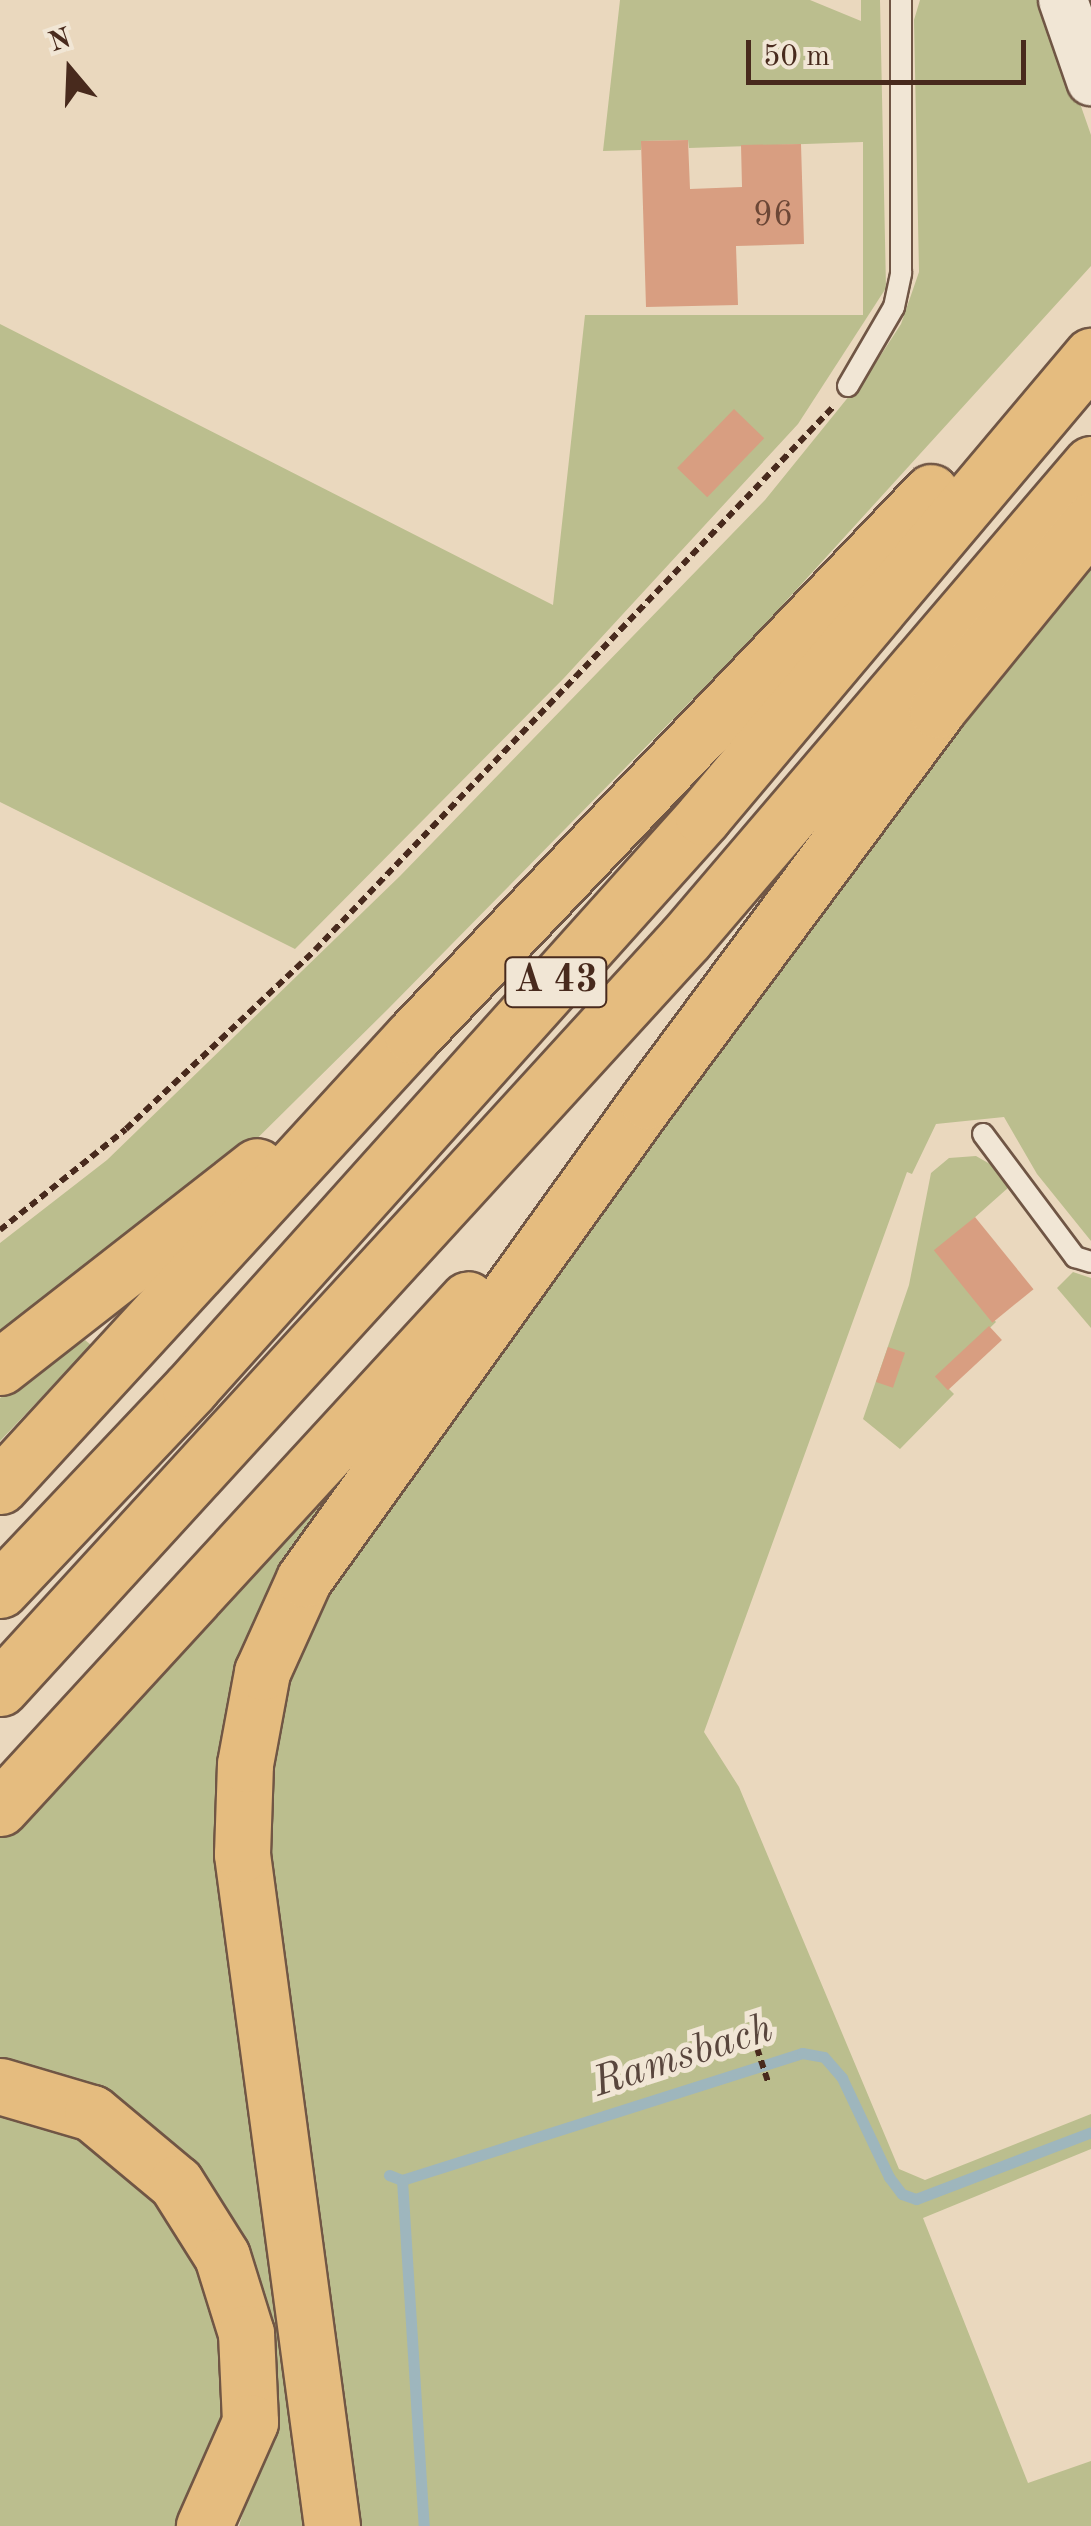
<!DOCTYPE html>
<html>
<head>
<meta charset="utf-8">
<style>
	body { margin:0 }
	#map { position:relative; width:1091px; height:2526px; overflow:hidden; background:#ead8be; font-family:"Old Standard TT",serif }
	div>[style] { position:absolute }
	.green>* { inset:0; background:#bbbe8e }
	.stream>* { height:11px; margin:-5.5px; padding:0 5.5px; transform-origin:5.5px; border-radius:5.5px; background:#9eb6bd }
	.building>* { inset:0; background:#d89e81; transform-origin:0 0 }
	.path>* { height:6px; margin-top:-3px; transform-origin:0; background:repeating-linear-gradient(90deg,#482a1d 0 8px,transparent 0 13px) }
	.roads { filter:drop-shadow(2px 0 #705645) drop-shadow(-2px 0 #705645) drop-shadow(0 2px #705645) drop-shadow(0 -2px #705645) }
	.service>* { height:20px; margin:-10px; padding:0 10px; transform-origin:10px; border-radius:10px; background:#f1e6d5 }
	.tertiary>* { height:48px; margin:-24px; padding:0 24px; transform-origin:24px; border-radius:24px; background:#f1e6d5 }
	.motorway>* { height:55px; margin:-27.5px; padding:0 27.5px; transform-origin:27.5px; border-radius:27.5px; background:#e5bc7f }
	span { translate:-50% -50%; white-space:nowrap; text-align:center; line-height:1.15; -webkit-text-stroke:10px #f1e6d5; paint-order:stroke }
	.number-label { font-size:35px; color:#6c4736 }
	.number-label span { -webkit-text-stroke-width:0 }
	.shield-label span { padding:2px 8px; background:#f1e6d5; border:2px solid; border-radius:8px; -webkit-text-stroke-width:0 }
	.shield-label { font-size:38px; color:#482a1d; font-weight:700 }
	.water-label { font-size:42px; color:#59463d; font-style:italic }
	.north { position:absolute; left:20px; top:20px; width:100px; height:100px; -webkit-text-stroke:8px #f1e6d5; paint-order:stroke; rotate:341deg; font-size:28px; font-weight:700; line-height:40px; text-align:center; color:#482a1d }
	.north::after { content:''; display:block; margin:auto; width:35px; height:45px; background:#482a1d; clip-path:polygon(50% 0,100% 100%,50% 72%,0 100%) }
	.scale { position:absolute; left:746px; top:40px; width:280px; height:45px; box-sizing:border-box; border:5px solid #482a1d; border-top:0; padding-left:12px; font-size:30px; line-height:35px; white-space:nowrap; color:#482a1d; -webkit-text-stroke:8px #f1e6d5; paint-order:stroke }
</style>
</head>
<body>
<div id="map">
	<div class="green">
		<div style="clip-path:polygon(620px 0,810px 0,861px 21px,861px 0,880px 0,886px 288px,798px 424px,564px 678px,295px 949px,0 802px,0 324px,553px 605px,585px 315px,863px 315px,863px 142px,689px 148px,688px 140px,642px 141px,641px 150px,603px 151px)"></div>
		<div style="clip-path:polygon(920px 0,1044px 0,1091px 135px,1091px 266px,748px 643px,388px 1009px,221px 1174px,0 1346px,0 1243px,107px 1160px,400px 876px,765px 500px,875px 364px,901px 324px,919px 272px,914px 20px)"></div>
		<div style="clip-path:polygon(1091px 550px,1091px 1241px,1037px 1174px,1004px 1117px,936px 1124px,912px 1174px,907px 1172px,704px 1732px,739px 1787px,899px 2169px,925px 2180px,1091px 2114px,1091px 2149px,923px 2218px,1028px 2483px,1091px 2461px,1091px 2526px,357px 2526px,264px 1823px,277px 1697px,330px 1580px,562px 1251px)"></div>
		<div style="clip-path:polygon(976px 1156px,997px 1168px,1009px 1187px,936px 1252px,996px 1322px,938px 1378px,954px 1394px,900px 1449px,863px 1419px,909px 1285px,931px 1173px,949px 1158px)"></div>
		<div style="clip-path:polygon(1073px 1272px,1091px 1278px,1091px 1328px,1057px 1288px)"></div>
		<div style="clip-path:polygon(85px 1340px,91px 1345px,0 1441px,0 1398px)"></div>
		<div style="clip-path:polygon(345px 1466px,352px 1470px,250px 1639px,314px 2526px,239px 2526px,271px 2424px,232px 2220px,212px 2188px,158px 2129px,84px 2084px,0 2058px,0 1836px)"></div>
		<div style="clip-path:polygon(0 2107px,62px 2126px,134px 2173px,187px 2239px,218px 2324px,222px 2416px,212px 2465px,182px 2526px,0 2526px)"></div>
	</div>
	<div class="stream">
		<div style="left:389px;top:2175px;width:14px;rotate:21deg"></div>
		<div style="left:402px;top:2180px;width:420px;rotate:-17.6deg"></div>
		<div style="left:802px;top:2053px;width:22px;rotate:10deg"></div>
		<div style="left:824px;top:2057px;width:28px;rotate:49deg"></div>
		<div style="left:842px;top:2078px;width:110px;rotate:64.6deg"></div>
		<div style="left:889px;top:2177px;width:21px;rotate:53deg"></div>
		<div style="left:902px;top:2194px;width:15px;rotate:20deg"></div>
		<div style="left:916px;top:2199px;width:187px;rotate:-20.9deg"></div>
		<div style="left:402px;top:2180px;width:347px;rotate:86.4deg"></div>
	</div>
	<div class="building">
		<div style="clip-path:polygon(688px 140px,690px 189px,742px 187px,741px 145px,801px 144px,804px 244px,736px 246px,738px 305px,646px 307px,641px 141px)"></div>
		<div style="left:734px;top:409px;width:42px;height:82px;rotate:44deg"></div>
		<div style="left:975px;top:1217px;width:93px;height:53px;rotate:51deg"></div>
		<div style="left:989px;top:1326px;width:19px;height:74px;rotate:47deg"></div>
		<div style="left:888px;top:1347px;width:18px;height:37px;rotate:19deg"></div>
	</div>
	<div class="path">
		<div style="left:0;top:1230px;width:161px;rotate:-38.7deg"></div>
		<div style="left:126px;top:1129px;width:260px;rotate:-43.4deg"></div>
		<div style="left:315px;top:950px;width:750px;rotate:-46.35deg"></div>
		<div style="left:757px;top:2048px;width:38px;rotate:72deg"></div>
	</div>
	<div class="roads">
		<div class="service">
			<div style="left:848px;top:386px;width:91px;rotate:-59.8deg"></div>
			<div style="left:894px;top:307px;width:35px;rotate:-78deg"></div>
			<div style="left:901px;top:273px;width:273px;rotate:-90deg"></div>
			<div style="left:983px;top:1134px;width:154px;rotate:53.2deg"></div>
			<div style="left:1075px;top:1257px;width:17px;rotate:17deg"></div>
		</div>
		<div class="tertiary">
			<div style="left:1063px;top:0;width:86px;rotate:70.9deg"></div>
		</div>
		<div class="motorway">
			<div style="left:0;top:1367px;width:326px;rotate:-38deg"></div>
			<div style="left:0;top:1486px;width:611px;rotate:-47.45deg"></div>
			<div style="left:413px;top:1036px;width:751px;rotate:-46.4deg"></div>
			<div style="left:0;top:1590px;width:277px;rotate:-46.6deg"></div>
			<div style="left:190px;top:1389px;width:768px;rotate:-48.11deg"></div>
			<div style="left:703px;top:817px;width:603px;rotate:-49.91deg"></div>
			<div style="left:0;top:1688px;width:1015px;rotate:-47.56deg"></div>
			<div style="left:685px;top:939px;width:625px;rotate:-49.48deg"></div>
			<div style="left:0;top:1808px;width:691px;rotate:-47.4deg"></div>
			<div style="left:0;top:2086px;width:96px;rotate:16.4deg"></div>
			<div style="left:92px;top:2113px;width:109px;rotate:39.8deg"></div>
			<div style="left:176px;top:2183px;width:86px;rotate:57.8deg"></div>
			<div style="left:222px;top:2256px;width:81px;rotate:72.7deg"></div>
			<div style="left:246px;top:2333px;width:89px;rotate:87.4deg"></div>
			<div style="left:250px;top:2422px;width:114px;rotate:113.9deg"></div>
			<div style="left:332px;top:2526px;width:678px;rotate:-97.63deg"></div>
			<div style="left:242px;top:1854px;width:90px;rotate:-88.1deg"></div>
			<div style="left:245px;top:1764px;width:94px;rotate:-79.5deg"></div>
			<div style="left:262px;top:1672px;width:102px;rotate:-65.7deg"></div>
			<div style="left:304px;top:1579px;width:588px;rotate:-54.34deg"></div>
			<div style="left:647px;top:1101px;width:487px;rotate:-53.4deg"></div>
			<div style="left:937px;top:710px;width:244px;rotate:-50.8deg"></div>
		</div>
	</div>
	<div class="number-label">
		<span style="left:773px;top:216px">96</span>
	</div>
	<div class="shield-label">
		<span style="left:556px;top:982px">A 43</span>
	</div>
	<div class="water-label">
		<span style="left:683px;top:2057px;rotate:-18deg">Ramsbach</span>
	</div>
	<div class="north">N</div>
	<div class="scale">50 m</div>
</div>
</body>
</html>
